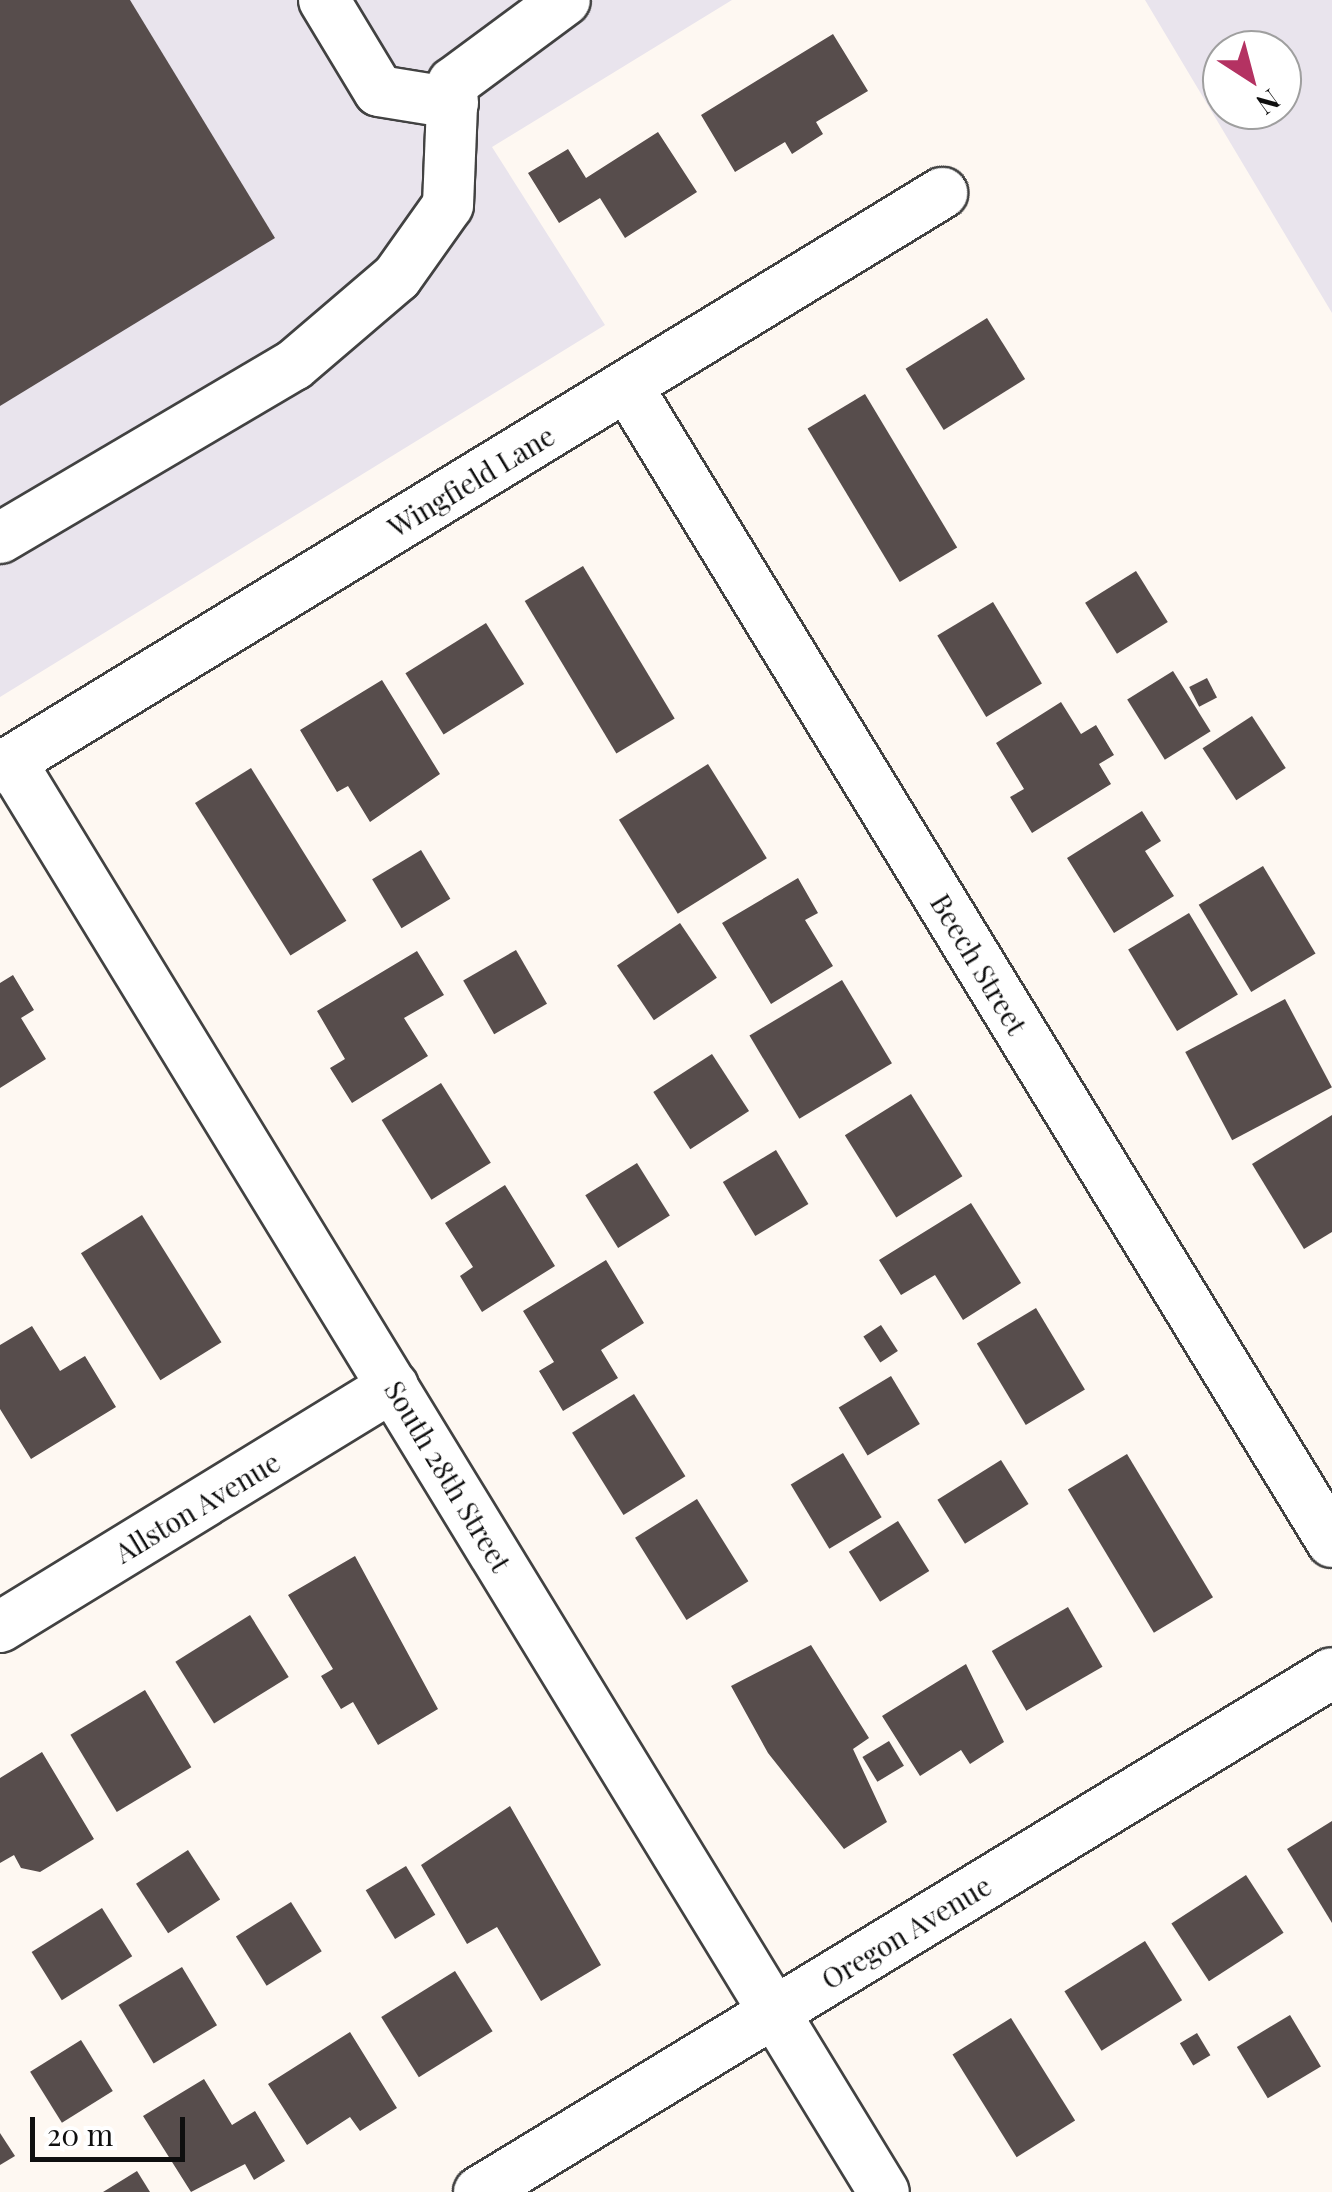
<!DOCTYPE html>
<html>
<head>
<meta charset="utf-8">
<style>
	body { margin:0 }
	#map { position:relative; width:1332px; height:2192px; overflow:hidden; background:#fef8f2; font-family:"Playfair Display",serif }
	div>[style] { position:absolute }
	.industrial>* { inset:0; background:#e9e4ed }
	.building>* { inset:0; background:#574d4c; transform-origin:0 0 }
	.roads { filter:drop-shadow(2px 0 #424242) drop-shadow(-2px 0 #424242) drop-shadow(0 2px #424242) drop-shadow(0 -2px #424242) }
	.minor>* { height:50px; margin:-25px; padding:0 25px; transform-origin:25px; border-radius:25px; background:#fff }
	span { translate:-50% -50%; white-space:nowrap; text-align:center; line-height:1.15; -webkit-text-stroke:10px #fff; paint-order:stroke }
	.street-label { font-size:28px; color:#0f0f0f }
	.north { position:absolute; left:1202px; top:30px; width:100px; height:100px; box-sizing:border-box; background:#fff; border:2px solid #9f9f9f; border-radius:50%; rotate:144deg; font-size:28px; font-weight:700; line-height:40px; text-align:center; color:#0f0f0f }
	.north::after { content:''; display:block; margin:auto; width:35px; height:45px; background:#b43262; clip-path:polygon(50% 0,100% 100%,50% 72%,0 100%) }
	.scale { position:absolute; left:30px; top:2117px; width:155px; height:45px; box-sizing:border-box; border:5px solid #0f0f0f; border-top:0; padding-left:12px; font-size:30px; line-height:35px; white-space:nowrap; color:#0f0f0f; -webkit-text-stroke:8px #fff; paint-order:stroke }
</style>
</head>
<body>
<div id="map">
	<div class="industrial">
		<div style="clip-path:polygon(0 0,732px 0,492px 147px,605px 325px,0 697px)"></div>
		<div style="clip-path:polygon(evenodd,1145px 0,1332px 0,1332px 313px,1145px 0,1282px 50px,1282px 110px,1222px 110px,1222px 50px,1282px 50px)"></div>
	</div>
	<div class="building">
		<div style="clip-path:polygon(0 0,130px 0,275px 238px,0 406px)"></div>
		<div style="clip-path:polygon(833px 34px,868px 91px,816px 122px,823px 134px,792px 154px,785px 142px,735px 172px,701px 115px)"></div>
		<div style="clip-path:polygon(658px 132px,697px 192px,625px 238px,600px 198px,559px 223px,528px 173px,568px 149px,586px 178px)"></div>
		<div style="left:987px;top:318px;width:72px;height:96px;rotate:58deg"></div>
		<div style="left:865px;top:394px;width:179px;height:67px;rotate:59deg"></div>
		<div style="left:583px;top:566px;width:178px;height:68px;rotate:59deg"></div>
		<div style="left:1136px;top:571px;width:60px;height:60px;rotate:58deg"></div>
		<div style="left:993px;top:602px;width:95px;height:65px;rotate:59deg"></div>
		<div style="left:486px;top:623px;width:72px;height:95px;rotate:58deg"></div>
		<div style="left:1173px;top:671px;width:71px;height:54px;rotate:58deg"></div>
		<div style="left:1207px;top:678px;width:22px;height:20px;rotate:63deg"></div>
		<div style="clip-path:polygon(382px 680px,440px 774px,370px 822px,348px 786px,337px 792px,300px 730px)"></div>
		<div style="clip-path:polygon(1061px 702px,1081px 734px,1096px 725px,1114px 755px,1099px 764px,1111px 784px,1032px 833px,1010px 797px,1024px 789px,996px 743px)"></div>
		<div style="left:1252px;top:716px;width:62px;height:59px;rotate:57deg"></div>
		<div style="left:708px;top:764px;width:111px;height:105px;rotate:58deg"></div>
		<div style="left:251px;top:768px;width:180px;height:66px;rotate:58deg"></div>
		<div style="clip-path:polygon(1142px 811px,1161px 841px,1145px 851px,1174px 896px,1114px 933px,1067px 858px)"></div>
		<div style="left:421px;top:850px;width:57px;height:57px;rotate:59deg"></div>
		<div style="left:1263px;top:866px;width:102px;height:75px;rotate:59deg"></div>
		<div style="clip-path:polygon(798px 878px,818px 913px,805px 920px,833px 966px,771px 1004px,722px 923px)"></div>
		<div style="left:1189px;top:913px;width:95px;height:71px;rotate:59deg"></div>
		<div style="left:680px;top:923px;width:66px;height:76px;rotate:56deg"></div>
		<div style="left:516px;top:950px;width:62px;height:61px;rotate:60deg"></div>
		<div style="clip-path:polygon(417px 951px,444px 995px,404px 1018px,428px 1056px,352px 1103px,330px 1068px,345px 1059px,317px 1011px)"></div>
		<div style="clip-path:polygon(13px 975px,34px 1010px,21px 1018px,46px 1059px,0 1088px,0 983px)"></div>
		<div style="left:842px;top:980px;width:97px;height:108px;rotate:59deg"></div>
		<div style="left:1285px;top:999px;width:100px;height:113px;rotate:62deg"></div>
		<div style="left:712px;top:1054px;width:68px;height:70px;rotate:57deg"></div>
		<div style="left:441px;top:1083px;width:94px;height:70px;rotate:58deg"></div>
		<div style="left:911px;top:1094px;width:97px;height:78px;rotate:58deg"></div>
		<div style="clip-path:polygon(1332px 1115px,1332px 1232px,1304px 1249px,1252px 1164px)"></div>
		<div style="left:776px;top:1150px;width:63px;height:62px;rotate:59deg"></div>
		<div style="left:637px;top:1163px;width:62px;height:61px;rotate:58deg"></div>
		<div style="clip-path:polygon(505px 1185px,555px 1266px,482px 1312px,460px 1276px,473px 1267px,445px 1223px)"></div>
		<div style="clip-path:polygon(971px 1203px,1021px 1283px,963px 1320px,935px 1275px,901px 1295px,879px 1260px)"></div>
		<div style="left:142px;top:1215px;width:150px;height:72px;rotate:58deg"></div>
		<div style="clip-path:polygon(606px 1260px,644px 1323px,601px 1350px,618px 1378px,563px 1411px,539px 1371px,554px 1362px,523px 1311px)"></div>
		<div style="left:1036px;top:1308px;width:95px;height:69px;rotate:59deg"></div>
		<div style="left:881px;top:1325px;width:31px;height:21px;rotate:57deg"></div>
		<div style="clip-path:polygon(32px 1326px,60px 1371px,85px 1356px,116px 1407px,31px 1459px,0 1409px,0 1345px)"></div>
		<div style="left:891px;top:1376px;width:56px;height:61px;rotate:59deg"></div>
		<div style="left:634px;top:1394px;width:97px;height:73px;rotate:58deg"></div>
		<div style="left:843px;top:1453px;width:75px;height:61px;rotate:59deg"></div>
		<div style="left:1127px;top:1454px;width:167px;height:69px;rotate:59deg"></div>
		<div style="left:1001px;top:1460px;width:52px;height:75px;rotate:58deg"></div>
		<div style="left:697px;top:1499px;width:97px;height:73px;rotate:58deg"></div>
		<div style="left:898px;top:1521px;width:59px;height:58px;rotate:58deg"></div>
		<div style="clip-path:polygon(355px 1556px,438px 1709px,378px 1745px,353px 1702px,341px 1709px,321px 1676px,333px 1669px,288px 1595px)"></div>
		<div style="left:1068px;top:1607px;width:69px;height:88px;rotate:60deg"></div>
		<div style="left:250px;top:1615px;width:73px;height:88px;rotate:58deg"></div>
		<div style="clip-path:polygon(811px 1645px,869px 1738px,853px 1749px,887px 1822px,844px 1849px,768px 1753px,731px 1686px)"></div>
		<div style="clip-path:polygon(966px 1664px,1004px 1742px,970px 1764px,961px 1750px,920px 1776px,882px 1716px)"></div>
		<div style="left:145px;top:1690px;width:90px;height:87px;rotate:59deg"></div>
		<div style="left:889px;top:1741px;width:29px;height:31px;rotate:59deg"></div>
		<div style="clip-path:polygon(42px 1752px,94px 1839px,40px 1872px,21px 1868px,14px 1855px,0 1863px,0 1778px)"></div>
		<div style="clip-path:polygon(510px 1806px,601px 1965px,541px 2001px,497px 1927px,467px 1944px,421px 1865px)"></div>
		<div style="clip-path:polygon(1332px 1821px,1332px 1923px,1287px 1849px)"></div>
		<div style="left:188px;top:1850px;width:59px;height:62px;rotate:57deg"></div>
		<div style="left:406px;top:1866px;width:57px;height:47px;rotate:59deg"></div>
		<div style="left:1246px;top:1875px;width:69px;height:89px;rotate:57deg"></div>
		<div style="left:291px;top:1902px;width:58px;height:65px;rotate:58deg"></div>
		<div style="left:102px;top:1908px;width:57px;height:83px;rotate:58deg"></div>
		<div style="left:1145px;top:1941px;width:70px;height:95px;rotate:58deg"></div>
		<div style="left:182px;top:1967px;width:68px;height:74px;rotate:59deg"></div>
		<div style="left:455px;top:1971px;width:71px;height:87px;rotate:58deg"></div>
		<div style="left:1290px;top:2015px;width:60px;height:62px;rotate:59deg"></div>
		<div style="left:1011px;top:2018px;width:121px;height:69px;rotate:58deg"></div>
		<div style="clip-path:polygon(350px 2032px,397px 2108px,360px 2131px,350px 2117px,307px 2145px,268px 2084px)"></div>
		<div style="left:1197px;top:2033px;width:26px;height:20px;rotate:59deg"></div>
		<div style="left:81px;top:2040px;width:60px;height:60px;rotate:58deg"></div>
		<div style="clip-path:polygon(204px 2079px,232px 2125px,255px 2111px,285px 2161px,254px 2180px,245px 2164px,191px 2192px,143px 2116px)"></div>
		<div style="clip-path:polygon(0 2133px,15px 2156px,0 2165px)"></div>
		<div style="clip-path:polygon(137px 2171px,150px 2192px,103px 2192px)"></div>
	</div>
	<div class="roads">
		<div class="minor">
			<div style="left:324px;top:0;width:106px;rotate:58.9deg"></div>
			<div style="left:379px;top:91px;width:75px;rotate:9.2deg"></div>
			<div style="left:627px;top:386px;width:1354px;rotate:58.62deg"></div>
			<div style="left:0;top:538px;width:341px;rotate:-30.5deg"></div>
			<div style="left:294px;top:365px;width:135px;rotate:-40.5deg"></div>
			<div style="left:397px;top:277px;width:88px;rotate:-54.7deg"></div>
			<div style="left:448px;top:205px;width:122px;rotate:-87.7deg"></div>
			<div style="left:453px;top:83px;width:139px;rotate:-36.5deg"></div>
			<div style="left:11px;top:762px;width:1675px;rotate:58.6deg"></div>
			<div style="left:0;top:768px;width:1104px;rotate:-31.4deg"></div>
			<div style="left:0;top:1627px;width:461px;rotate:-31.5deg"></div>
			<div style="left:479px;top:2192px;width:998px;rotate:-31.32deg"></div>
		</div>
	</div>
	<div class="street-label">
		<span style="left:471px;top:481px;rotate:-31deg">Wingfield Lane</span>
		<span style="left:979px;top:964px;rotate:59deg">Beech Street</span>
		<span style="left:448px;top:1476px;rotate:59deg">South 28th Street</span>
		<span style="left:197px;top:1507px;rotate:-31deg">Allston Avenue</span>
		<span style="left:906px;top:1932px;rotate:-31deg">Oregon Avenue</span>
	</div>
	<div class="north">N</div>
	<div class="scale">20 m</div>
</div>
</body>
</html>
